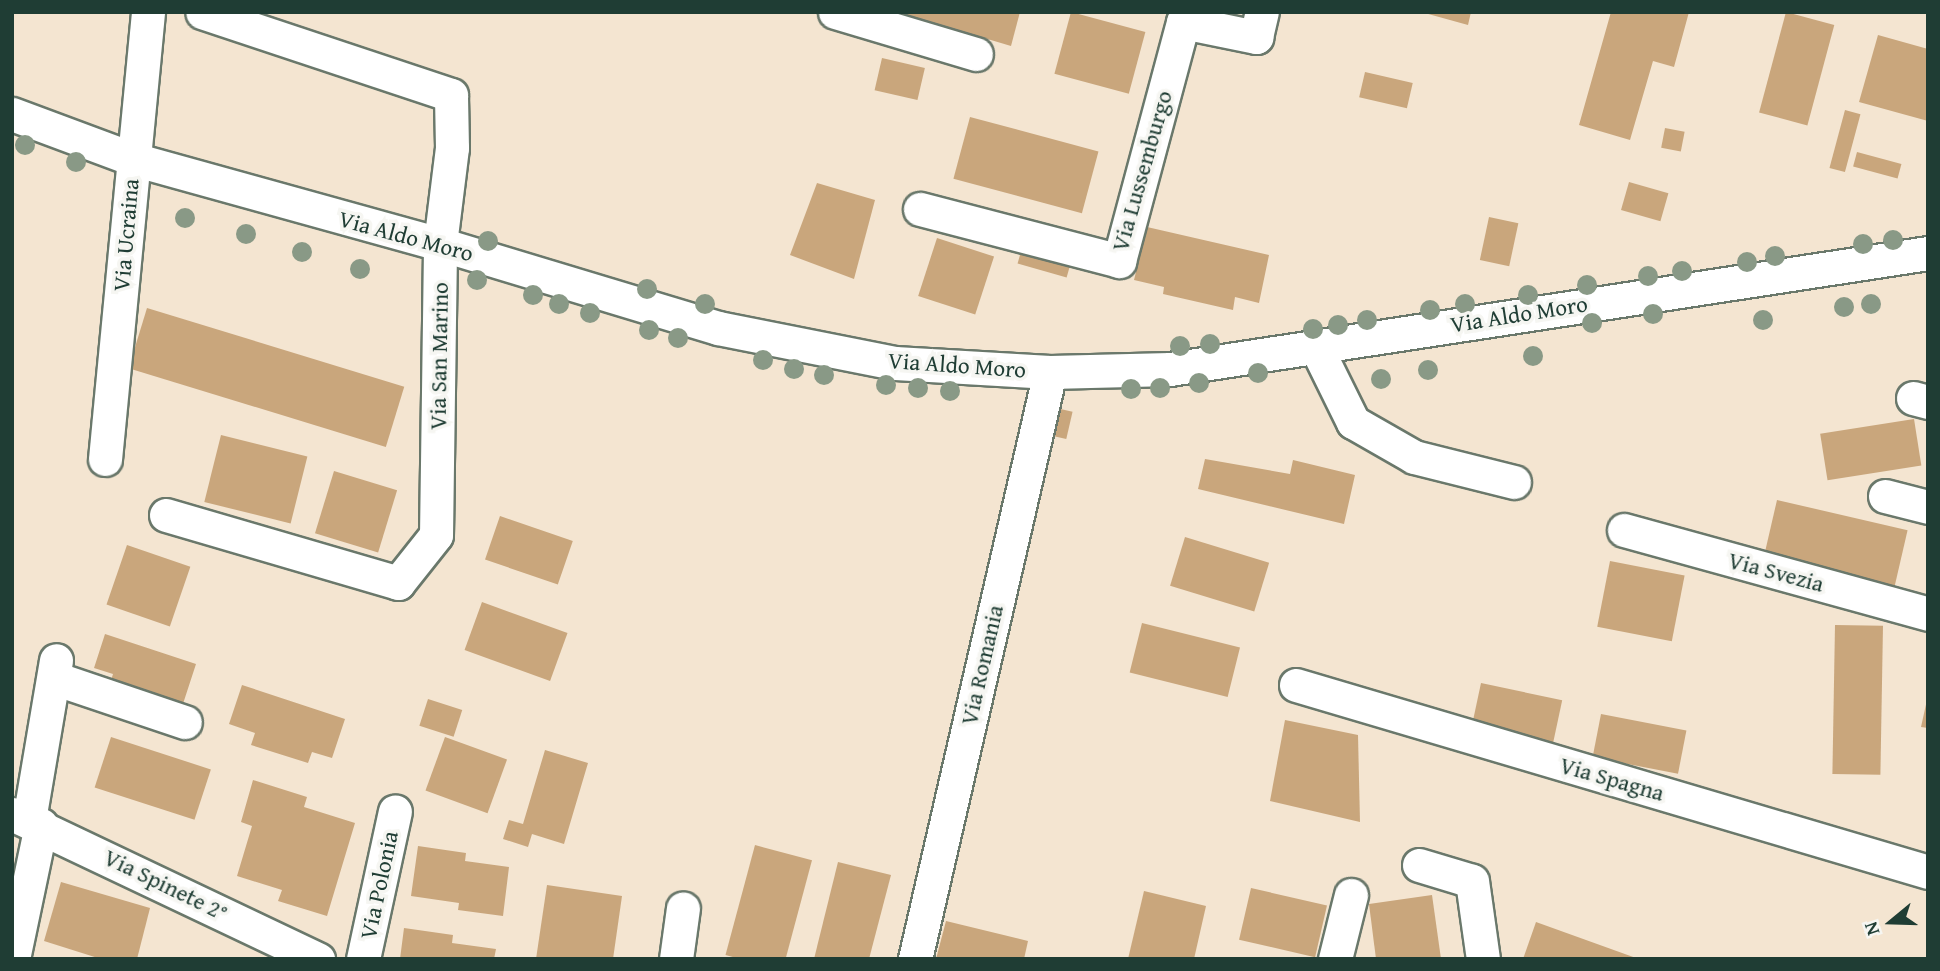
<!DOCTYPE html>
<html>
<head>
<meta charset="utf-8">
<style>
	body { margin:0 }
	#map { position:relative; width:1940px; height:971px; overflow:hidden; background:#f4e5d1; font-family:"Gentium Book Plus",serif }
	div>[style] { position:absolute }
	.building>* { inset:0; background:#c9a67c; transform-origin:0 0 }
	.roads { filter:drop-shadow(2px 0 #6a786b) drop-shadow(-2px 0 #6a786b) drop-shadow(0 2px #6a786b) drop-shadow(0 -2px #6a786b) }
	.minor>* { height:33px; margin:-16.5px; padding:0 16.5px; transform-origin:16.5px; border-radius:16.5px; background:#fff }
	.trees>* { width:20px; height:20px; margin:-10px; border-radius:50%; background:#899986 }
	span { translate:-50% -50%; white-space:nowrap; text-align:center; line-height:1.15; -webkit-text-stroke:7px #f6f6f2; paint-order:stroke }
	.street-label { font-size:23px; color:#1f3d34 }
	.frame { position:absolute; inset:0; border:14px solid #1f3d34; pointer-events:none }
	.north { position:absolute; left:1856px; top:887px; width:70px; height:70px; -webkit-text-stroke:5px #f6f6f2; paint-order:stroke; rotate:251deg; font-size:19px; font-weight:700; line-height:28px; text-align:center; color:#1f3d34 }
	.north::after { content:''; display:block; margin:auto; width:24px; height:32px; background:#1f3d34; clip-path:polygon(50% 0,100% 100%,50% 72%,0 100%) }
</style>
</head>
<body>
<div id="map">
	<div class="building">
		<div style="clip-path:polygon(897px 12px,1020px 12px,1011px 46px)"></div>
		<div style="left:1071px;top:12px;width:77px;height:64px;rotate:15deg"></div>
		<div style="clip-path:polygon(1421px 12px,1471px 12px,1468px 25px)"></div>
		<div style="clip-path:polygon(1611px 12px,1689px 12px,1674px 67px,1653px 61px,1630px 140px,1579px 125px)"></div>
		<div style="left:1786px;top:12px;width:50px;height:104px;rotate:15deg"></div>
		<div style="clip-path:polygon(1878px 35px,1928px 49px,1928px 121px,1859px 102px)"></div>
		<div style="left:882px;top:58px;width:44px;height:33px;rotate:13deg"></div>
		<div style="left:1365px;top:72px;width:49px;height:26px;rotate:13deg"></div>
		<div style="left:1845px;top:110px;width:16px;height:60px;rotate:15deg"></div>
		<div style="left:970px;top:117px;width:133px;height:64px;rotate:15deg"></div>
		<div style="left:1665px;top:128px;width:20px;height:20px;rotate:11deg"></div>
		<div style="left:1857px;top:152px;width:46px;height:15px;rotate:15deg"></div>
		<div style="left:1629px;top:182px;width:41px;height:29px;rotate:16deg"></div>
		<div style="clip-path:polygon(817px 183px,875px 200px,854px 279px,790px 255px)"></div>
		<div style="left:1489px;top:217px;width:30px;height:44px;rotate:12deg"></div>
		<div style="clip-path:polygon(1147px 227px,1269px 255px,1259px 303px,1235px 297px,1233px 310px,1163px 294px,1164px 287px,1134px 280px)"></div>
		<div style="left:937px;top:238px;width:60px;height:61px;rotate:18deg"></div>
		<div style="left:1022px;top:248px;width:51px;height:16px;rotate:16deg"></div>
		<div style="left:147px;top:308px;width:269px;height:63px;rotate:17deg"></div>
		<div style="left:1056px;top:408px;width:17px;height:28px;rotate:13deg"></div>
		<div style="left:1914px;top:419px;width:47px;height:95px;rotate:81deg"></div>
		<div style="left:221px;top:435px;width:89px;height:69px;rotate:14deg"></div>
		<div style="clip-path:polygon(1205px 459px,1290px 474px,1293px 460px,1355px 475px,1344px 524px,1198px 489px)"></div>
		<div style="left:334px;top:471px;width:66px;height:65px;rotate:17deg"></div>
		<div style="left:1777px;top:500px;width:134px;height:58px;rotate:13deg"></div>
		<div style="left:500px;top:516px;width:77px;height:46px;rotate:19deg"></div>
		<div style="left:1185px;top:537px;width:88px;height:51px;rotate:17deg"></div>
		<div style="left:127px;top:545px;width:67px;height:63px;rotate:19deg"></div>
		<div style="left:1610px;top:561px;width:76px;height:67px;rotate:11deg"></div>
		<div style="left:482px;top:602px;width:91px;height:51px;rotate:20deg"></div>
		<div style="left:1142px;top:623px;width:101px;height:51px;rotate:14deg"></div>
		<div style="left:1835px;top:625px;width:48px;height:149px;rotate:1deg"></div>
		<div style="clip-path:polygon(105px 634px,196px 664px,180px 713px,108px 690px,113px 674px,94px 668px)"></div>
		<div style="left:1481px;top:683px;width:83px;height:43px;rotate:12deg"></div>
		<div style="clip-path:polygon(242px 685px,345px 719px,332px 758px,312px 752px,308px 763px,251px 745px,255px 733px,229px 724px)"></div>
		<div style="left:428px;top:699px;width:36px;height:28px;rotate:18deg"></div>
		<div style="clip-path:polygon(1927px 700px,1928px 700px,1928px 728px,1921px 727px)"></div>
		<div style="left:1601px;top:714px;width:87px;height:44px;rotate:11deg"></div>
		<div style="clip-path:polygon(1285px 720px,1358px 735px,1360px 822px,1270px 801px)"></div>
		<div style="left:111px;top:737px;width:105px;height:53px;rotate:18deg"></div>
		<div style="left:445px;top:737px;width:66px;height:57px;rotate:20deg"></div>
		<div style="clip-path:polygon(545px 750px,588px 763px,564px 844px,532px 834px,528px 847px,503px 839px,509px 820px,523px 824px)"></div>
		<div style="clip-path:polygon(253px 780px,307px 797px,304px 807px,355px 823px,327px 916px,278px 901px,282px 890px,237px 876px,252px 826px,241px 822px)"></div>
		<div style="left:755px;top:845px;width:59px;height:114px;rotate:15deg"></div>
		<div style="clip-path:polygon(418px 846px,466px 853px,465px 861px,509px 867px,503px 916px,458px 910px,459px 903px,411px 896px)"></div>
		<div style="clip-path:polygon(838px 862px,891px 875px,869px 959px,814px 959px)"></div>
		<div style="clip-path:polygon(61px 882px,150px 908px,137px 959px,101px 959px,44px 941px)"></div>
		<div style="clip-path:polygon(547px 885px,622px 896px,613px 959px,536px 959px)"></div>
		<div style="left:1251px;top:888px;width:78px;height:53px;rotate:13deg"></div>
		<div style="clip-path:polygon(1144px 891px,1206px 906px,1194px 959px,1128px 959px)"></div>
		<div style="clip-path:polygon(1432px 895px,1441px 959px,1376px 959px,1369px 904px)"></div>
		<div style="clip-path:polygon(946px 921px,1028px 941px,1024px 959px,936px 959px)"></div>
		<div style="clip-path:polygon(1536px 922px,1636px 958px,1635px 959px,1523px 959px)"></div>
		<div style="clip-path:polygon(404px 928px,453px 935px,452px 943px,496px 949px,494px 959px,400px 959px)"></div>
	</div>
	<div class="roads">
		<div class="minor">
			<div style="left:835px;top:12px;width:147px;rotate:16.6deg"></div>
			<div style="left:12px;top:114px;width:129px;rotate:20.4deg"></div>
			<div style="left:133px;top:159px;width:319px;rotate:15.5deg"></div>
			<div style="left:440px;top:244px;width:290px;rotate:16.8deg"></div>
			<div style="left:718px;top:328px;width:180px;rotate:11.2deg"></div>
			<div style="left:895px;top:363px;width:155px;rotate:3.3deg"></div>
			<div style="left:1050px;top:372px;width:120px;rotate:-1.4deg"></div>
			<div style="left:1170px;top:369px;width:767px;rotate:-8.7deg"></div>
			<div style="left:920px;top:209px;width:206px;rotate:14.6deg"></div>
			<div style="left:1119px;top:261px;width:247px;rotate:-75deg"></div>
			<div style="left:1183px;top:22px;width:75px;rotate:11.6deg"></div>
			<div style="left:1256px;top:37px;width:26px;rotate:-77deg"></div>
			<div style="left:1315px;top:345px;width:86px;rotate:63.7deg"></div>
			<div style="left:1353px;top:422px;width:70px;rotate:29.8deg"></div>
			<div style="left:1414px;top:457px;width:103px;rotate:14deg"></div>
			<div style="left:1913px;top:398px;width:16px;rotate:15deg"></div>
			<div style="left:105px;top:459px;width:449px;rotate:-84.5deg"></div>
			<div style="left:1885px;top:496px;width:44px;rotate:14.3deg"></div>
			<div style="left:166px;top:515px;width:242px;rotate:16.3deg"></div>
			<div style="left:398px;top:583px;width:61px;rotate:-51.6deg"></div>
			<div style="left:436px;top:535px;width:291px;rotate:-89.2deg"></div>
			<div style="left:440px;top:244px;width:97px;rotate:-82.9deg"></div>
			<div style="left:452px;top:148px;width:53px;rotate:-91.1deg"></div>
			<div style="left:451px;top:95px;width:262px;rotate:-161.6deg"></div>
			<div style="left:1624px;top:530px;width:315px;rotate:15.4deg"></div>
			<div style="left:54px;top:678px;width:138px;rotate:18.6deg"></div>
			<div style="left:1296px;top:685px;width:659px;rotate:16.48deg"></div>
			<div style="left:12px;top:814px;width:339px;rotate:25.4deg"></div>
			<div style="left:29px;top:820px;width:162px;rotate:-80.4deg"></div>
			<div style="left:1419px;top:865px;width:55px;rotate:16.8deg"></div>
			<div style="left:1472px;top:881px;width:79px;rotate:82deg"></div>
			<div style="left:13px;top:959px;width:137px;rotate:-78.2deg"></div>
			<div style="left:363px;top:959px;width:151px;rotate:-77.8deg"></div>
			<div style="left:676px;top:959px;width:51px;rotate:-82.2deg"></div>
			<div style="left:915px;top:959px;width:602px;rotate:-77.05deg"></div>
			<div style="left:1335px;top:959px;width:66px;rotate:-76deg"></div>
		</div>
	</div>
	<div class="trees">
		<div style="left:25px;top:145px"></div>
		<div style="left:76px;top:162px"></div>
		<div style="left:185px;top:218px"></div>
		<div style="left:246px;top:234px"></div>
		<div style="left:1893px;top:240px"></div>
		<div style="left:488px;top:241px"></div>
		<div style="left:1863px;top:244px"></div>
		<div style="left:302px;top:252px"></div>
		<div style="left:1775px;top:256px"></div>
		<div style="left:1747px;top:262px"></div>
		<div style="left:360px;top:269px"></div>
		<div style="left:1682px;top:271px"></div>
		<div style="left:1648px;top:276px"></div>
		<div style="left:477px;top:280px"></div>
		<div style="left:1587px;top:285px"></div>
		<div style="left:647px;top:289px"></div>
		<div style="left:533px;top:295px"></div>
		<div style="left:1528px;top:295px"></div>
		<div style="left:559px;top:304px"></div>
		<div style="left:705px;top:304px"></div>
		<div style="left:1465px;top:304px"></div>
		<div style="left:1871px;top:304px"></div>
		<div style="left:1844px;top:307px"></div>
		<div style="left:1430px;top:310px"></div>
		<div style="left:590px;top:313px"></div>
		<div style="left:1653px;top:314px"></div>
		<div style="left:1367px;top:320px"></div>
		<div style="left:1763px;top:320px"></div>
		<div style="left:1592px;top:323px"></div>
		<div style="left:1338px;top:325px"></div>
		<div style="left:1313px;top:329px"></div>
		<div style="left:649px;top:330px"></div>
		<div style="left:678px;top:338px"></div>
		<div style="left:1210px;top:344px"></div>
		<div style="left:1180px;top:346px"></div>
		<div style="left:1533px;top:356px"></div>
		<div style="left:763px;top:360px"></div>
		<div style="left:794px;top:369px"></div>
		<div style="left:1428px;top:370px"></div>
		<div style="left:1258px;top:373px"></div>
		<div style="left:824px;top:375px"></div>
		<div style="left:1381px;top:379px"></div>
		<div style="left:1199px;top:383px"></div>
		<div style="left:886px;top:385px"></div>
		<div style="left:918px;top:388px"></div>
		<div style="left:1160px;top:388px"></div>
		<div style="left:1131px;top:389px"></div>
		<div style="left:950px;top:391px"></div>
	</div>
	<div class="street-label">
		<span style="left:1142px;top:171px;rotate:-74deg">Via Lussemburgo</span>
		<span style="left:126px;top:235px;rotate:-85deg">Via Ucraina</span>
		<span style="left:406px;top:236px;rotate:15deg">Via Aldo Moro</span>
		<span style="left:1519px;top:314px;rotate:-9deg">Via Aldo Moro</span>
		<span style="left:439px;top:356px;rotate:-89deg">Via San Marino</span>
		<span style="left:957px;top:365px;rotate:4deg">Via Aldo Moro</span>
		<span style="left:1776px;top:572px;rotate:15deg">Via Svezia</span>
		<span style="left:982px;top:665px;rotate:-77deg">Via Romania</span>
		<span style="left:1612px;top:779px;rotate:16deg">Via Spagna</span>
		<span style="left:166px;top:885px;rotate:26deg">Via Spinete 2°</span>
		<span style="left:379px;top:885px;rotate:-78deg">Via Polonia</span>
	</div>
	<div class="frame"></div>
	<div class="north">N</div>
</div>
</body>
</html>
